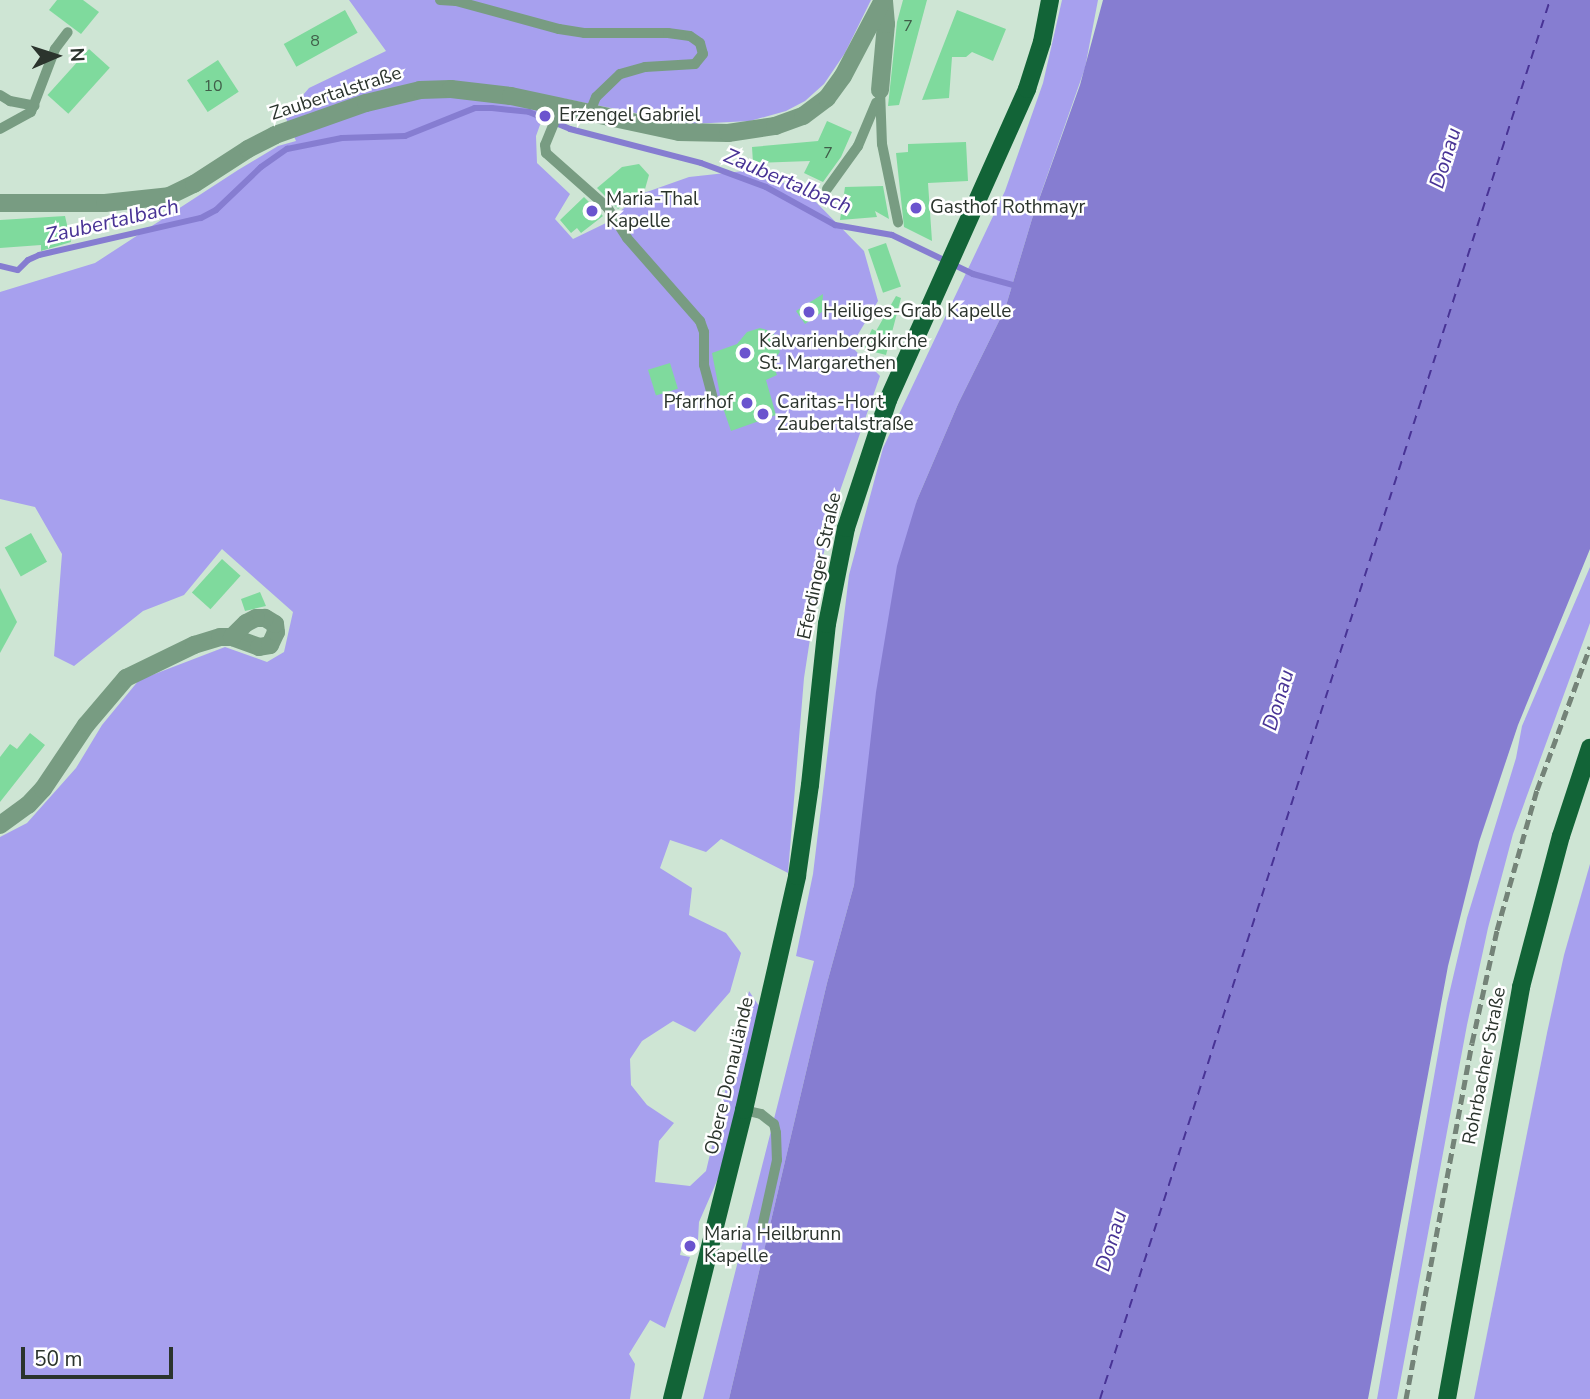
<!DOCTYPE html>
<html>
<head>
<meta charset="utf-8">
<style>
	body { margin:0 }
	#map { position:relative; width:1590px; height:1399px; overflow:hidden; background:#cee5d4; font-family:"Nunito Sans",sans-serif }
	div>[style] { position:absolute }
	.green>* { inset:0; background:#a7a0ee }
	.water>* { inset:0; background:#867dd1 }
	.stream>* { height:6px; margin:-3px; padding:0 3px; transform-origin:3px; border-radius:3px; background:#867dd1 }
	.ferry>* { height:2px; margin-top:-1px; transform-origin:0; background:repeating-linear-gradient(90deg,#483395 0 9px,transparent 0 16px) }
	.building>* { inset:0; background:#7fda9d; transform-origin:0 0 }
	.lane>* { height:10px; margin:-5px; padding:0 5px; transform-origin:5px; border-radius:5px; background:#789c82 }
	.street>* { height:18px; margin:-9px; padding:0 9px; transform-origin:9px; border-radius:9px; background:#789c82 }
	.primary>* { height:18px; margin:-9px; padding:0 9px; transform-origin:9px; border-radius:9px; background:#126437 }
	.rail>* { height:5px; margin-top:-2.5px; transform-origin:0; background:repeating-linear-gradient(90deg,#748378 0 10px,transparent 0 15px) }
	.dots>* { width:19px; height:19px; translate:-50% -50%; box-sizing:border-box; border:4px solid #fff; border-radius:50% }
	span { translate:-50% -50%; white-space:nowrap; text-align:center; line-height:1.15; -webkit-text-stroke:5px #fff; paint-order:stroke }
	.number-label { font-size:16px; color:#405e49 }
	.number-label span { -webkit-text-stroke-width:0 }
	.street-label { font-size:19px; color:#2b342d }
	.poi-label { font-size:19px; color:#2b342d }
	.left { translate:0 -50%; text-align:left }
	.right { translate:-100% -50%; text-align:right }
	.water-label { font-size:21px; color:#483395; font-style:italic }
	.north { position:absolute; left:21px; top:21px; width:70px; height:70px; -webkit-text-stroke:5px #fff; paint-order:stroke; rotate:87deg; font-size:19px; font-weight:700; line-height:28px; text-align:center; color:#2b342d }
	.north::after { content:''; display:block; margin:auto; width:24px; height:32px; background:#2b342d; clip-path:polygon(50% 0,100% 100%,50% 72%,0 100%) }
	.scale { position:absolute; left:21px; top:1347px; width:152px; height:32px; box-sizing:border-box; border:4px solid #2b342d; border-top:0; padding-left:9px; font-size:21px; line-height:24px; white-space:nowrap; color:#2b342d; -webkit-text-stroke:5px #fff; paint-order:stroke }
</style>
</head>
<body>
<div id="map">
	<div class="green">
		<div style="clip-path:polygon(349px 0,871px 0,845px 53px,824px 84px,805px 101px,786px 111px,750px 121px,691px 124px,561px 98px,545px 111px,536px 136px,537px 163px,570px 194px,555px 219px,573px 239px,606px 223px,641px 194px,689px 177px,744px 171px,773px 177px,813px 199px,864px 251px,878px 301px,851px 346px,880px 376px,834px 508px,822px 561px,804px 678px,788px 873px,721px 839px,706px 852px,670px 840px,660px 868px,692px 888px,689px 915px,726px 933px,741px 953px,730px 992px,695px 1032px,673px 1021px,642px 1041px,630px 1059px,631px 1085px,647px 1105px,674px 1123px,659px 1141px,655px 1182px,690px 1186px,706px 1171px,749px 991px,759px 1006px,723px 1167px,699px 1222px,698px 1240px,684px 1238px,680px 1255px,690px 1257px,665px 1328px,650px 1320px,629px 1354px,635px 1364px,630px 1399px,0 1399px,0 837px,27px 823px,76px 768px,102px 725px,139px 680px,225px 647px,267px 662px,284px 652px,293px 612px,222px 549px,184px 595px,143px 611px,74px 666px,54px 656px,62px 554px,35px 507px,0 499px,0 292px,95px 263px,238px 170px,278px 146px,296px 141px,285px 116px,309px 88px,386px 51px)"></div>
		<div style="clip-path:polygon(1062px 0,1098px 0,1085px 68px,1032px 219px,1005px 309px,958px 404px,917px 500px,854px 885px,827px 983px,729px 1399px,703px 1399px,814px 961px,796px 956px,813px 874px,849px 575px,883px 448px,1005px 191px,1043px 83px)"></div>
		<div style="clip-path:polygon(1590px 567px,1590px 623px,1513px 834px,1488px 928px,1467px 1025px,1397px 1399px,1377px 1399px,1447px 1003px,1467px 918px,1516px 758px,1522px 726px)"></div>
		<div style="clip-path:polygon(1590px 864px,1590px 1399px,1474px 1399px,1547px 1033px,1564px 955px)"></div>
	</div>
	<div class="water">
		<div style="clip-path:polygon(1103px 0,1590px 0,1590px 549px,1518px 725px,1479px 842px,1448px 966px,1368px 1399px,729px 1399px,827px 983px,854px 885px,876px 692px,897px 566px,917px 500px,958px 404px,1005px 309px,1032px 219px,1080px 85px)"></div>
	</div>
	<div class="stream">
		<div style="left:0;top:266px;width:18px;rotate:13deg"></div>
		<div style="left:18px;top:270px;width:14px;rotate:-45deg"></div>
		<div style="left:28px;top:260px;width:12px;rotate:-24deg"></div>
		<div style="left:39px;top:255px;width:166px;rotate:-12.9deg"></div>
		<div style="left:201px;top:218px;width:17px;rotate:-28deg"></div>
		<div style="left:216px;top:210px;width:62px;rotate:-43.7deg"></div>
		<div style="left:261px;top:167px;width:32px;rotate:-35deg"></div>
		<div style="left:287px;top:149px;width:56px;rotate:-11.3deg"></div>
		<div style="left:342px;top:138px;width:63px;rotate:-1.8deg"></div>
		<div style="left:405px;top:136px;width:75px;rotate:-21.8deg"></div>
		<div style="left:475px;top:108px;width:17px"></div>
		<div style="left:492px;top:108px;width:37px;rotate:6deg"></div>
		<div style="left:529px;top:112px;width:44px;rotate:22.5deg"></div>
		<div style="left:570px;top:129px;width:135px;rotate:14.5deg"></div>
		<div style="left:701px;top:163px;width:69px;rotate:20.3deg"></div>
		<div style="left:766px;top:187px;width:79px;rotate:28.8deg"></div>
		<div style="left:835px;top:225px;width:58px;rotate:10deg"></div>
		<div style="left:892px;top:235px;width:90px;rotate:25.7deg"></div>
		<div style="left:973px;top:274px;width:41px;rotate:15.4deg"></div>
	</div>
	<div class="ferry">
		<div style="left:1100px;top:1399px;width:1470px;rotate:-72.17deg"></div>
	</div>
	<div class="building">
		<div style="clip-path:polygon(57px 0,83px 0,99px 12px,81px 34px,49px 10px)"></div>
		<div style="clip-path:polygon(903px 0,927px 0,899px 105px,888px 106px,897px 22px)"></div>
		<div style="left:345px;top:10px;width:26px;height:70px;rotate:61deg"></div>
		<div style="clip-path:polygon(957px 10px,1006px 29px,993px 61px,972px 52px,966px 57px,952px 57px,949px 98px,922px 100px)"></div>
		<div style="left:89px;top:49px;width:28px;height:62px;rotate:42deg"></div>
		<div style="left:218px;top:60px;width:38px;height:37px;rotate:57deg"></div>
		<div style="clip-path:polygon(827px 121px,852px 132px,841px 157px,823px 182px,804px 173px,810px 161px,753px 163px,752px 147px,818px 141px)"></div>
		<div style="clip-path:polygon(966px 142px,968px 181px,928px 183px,932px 241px,904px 227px,896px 153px,908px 152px,908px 144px)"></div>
		<div style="clip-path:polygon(639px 164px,649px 175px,645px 189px,618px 209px,597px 188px,622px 167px)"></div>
		<div style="clip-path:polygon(883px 186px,889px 219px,875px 211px,877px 217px,840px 220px,845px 187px)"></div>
		<div style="clip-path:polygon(584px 197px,603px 216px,581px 233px,577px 228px,571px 233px,560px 220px)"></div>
		<div style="clip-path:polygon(65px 216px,71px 242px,41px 251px,41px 245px,0 248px,0 220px)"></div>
		<div style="left:886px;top:243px;width:46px;height:19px;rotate:71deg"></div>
		<div style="clip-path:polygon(823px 294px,822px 312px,805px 324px,796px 311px)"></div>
		<div style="clip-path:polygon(896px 296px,901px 298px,886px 355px,863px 349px,872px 329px,876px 331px)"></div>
		<div style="clip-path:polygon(760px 328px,773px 332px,780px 352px,772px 362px,777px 375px,766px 380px,776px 415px,731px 431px,722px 405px,712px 353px,737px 344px,747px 332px)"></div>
		<div style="left:670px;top:363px;width:27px;height:23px;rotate:73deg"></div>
		<div style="left:31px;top:533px;width:33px;height:30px;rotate:61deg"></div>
		<div style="left:222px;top:559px;width:25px;height:45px;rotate:42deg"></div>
		<div style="clip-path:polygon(0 588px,17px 622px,0 653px)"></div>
		<div style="clip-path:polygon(260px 592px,266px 606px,245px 611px,241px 599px)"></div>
		<div style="clip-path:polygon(30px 733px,45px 745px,0 802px,0 757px,10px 744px,17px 749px)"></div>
	</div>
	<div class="lane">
		<div style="left:440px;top:0;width:16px;rotate:4deg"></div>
		<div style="left:456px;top:1px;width:107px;rotate:15.2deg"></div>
		<div style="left:559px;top:29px;width:25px;rotate:9deg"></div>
		<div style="left:584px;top:33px;width:84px"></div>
		<div style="left:668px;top:33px;width:22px;rotate:8deg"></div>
		<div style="left:690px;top:36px;width:12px;rotate:35deg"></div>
		<div style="left:700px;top:43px;width:11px;rotate:75deg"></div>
		<div style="left:703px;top:54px;width:13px;rotate:129deg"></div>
		<div style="left:695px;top:64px;width:50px;rotate:176.6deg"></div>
		<div style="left:645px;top:67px;width:26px;rotate:164deg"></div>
		<div style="left:620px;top:74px;width:33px;rotate:136deg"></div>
		<div style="left:596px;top:97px;width:16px;rotate:112deg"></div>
		<div style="left:880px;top:90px;width:54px;rotate:87.9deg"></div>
		<div style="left:882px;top:144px;width:80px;rotate:78.4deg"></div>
		<div style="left:0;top:95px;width:12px;rotate:31deg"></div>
		<div style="left:10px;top:101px;width:25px;rotate:11deg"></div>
		<div style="left:561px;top:106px;width:42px;rotate:112.3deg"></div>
		<div style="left:545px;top:145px;width:8px;rotate:83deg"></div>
		<div style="left:546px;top:153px;width:81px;rotate:41.5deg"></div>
		<div style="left:607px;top:207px;width:37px;rotate:57deg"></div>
		<div style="left:627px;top:238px;width:111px;rotate:48.7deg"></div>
		<div style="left:700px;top:321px;width:12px;rotate:70deg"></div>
		<div style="left:704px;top:332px;width:33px;rotate:90deg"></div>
		<div style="left:704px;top:365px;width:39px;rotate:75deg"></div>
		<div style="left:0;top:129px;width:35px;rotate:-29deg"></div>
		<div style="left:31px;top:112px;width:67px;rotate:-69.1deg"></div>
		<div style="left:55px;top:49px;width:21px;rotate:-53deg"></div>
		<div style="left:827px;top:189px;width:53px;rotate:-54.2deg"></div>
		<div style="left:858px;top:146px;width:47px;rotate:-67.3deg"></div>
		<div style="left:744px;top:1110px;width:17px;rotate:13deg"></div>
		<div style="left:761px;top:1114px;width:16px;rotate:38deg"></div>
		<div style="left:774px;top:1124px;width:9px;rotate:77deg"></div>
		<div style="left:776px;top:1133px;width:27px;rotate:88deg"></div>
		<div style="left:777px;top:1160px;width:65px;rotate:102.5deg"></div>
	</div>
	<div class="street">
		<div style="left:880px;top:90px;width:66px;rotate:-84.8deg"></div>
		<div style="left:886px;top:24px;width:24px;rotate:-95deg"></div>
		<div style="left:0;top:203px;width:105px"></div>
		<div style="left:105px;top:203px;width:64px;rotate:-6.2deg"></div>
		<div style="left:169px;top:196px;width:28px;rotate:-26deg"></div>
		<div style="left:194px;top:184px;width:64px;rotate:-32.9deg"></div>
		<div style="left:248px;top:149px;width:30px;rotate:-27deg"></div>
		<div style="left:275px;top:135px;width:96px;rotate:-19.4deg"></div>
		<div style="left:366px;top:103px;width:56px;rotate:-13.5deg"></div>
		<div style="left:420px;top:90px;width:31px;rotate:-2deg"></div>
		<div style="left:451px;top:89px;width:60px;rotate:6.7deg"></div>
		<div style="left:511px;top:96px;width:172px;rotate:12.1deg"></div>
		<div style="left:679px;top:132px;width:49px;rotate:1.2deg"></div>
		<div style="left:728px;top:133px;width:48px;rotate:-8.5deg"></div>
		<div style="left:775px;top:126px;width:30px;rotate:-20deg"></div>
		<div style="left:803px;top:116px;width:30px;rotate:-37deg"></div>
		<div style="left:827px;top:98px;width:27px;rotate:-54deg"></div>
		<div style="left:843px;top:76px;width:86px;rotate:-62.2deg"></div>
		<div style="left:0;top:825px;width:34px;rotate:-36deg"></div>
		<div style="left:28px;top:805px;width:22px;rotate:-47deg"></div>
		<div style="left:43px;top:789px;width:77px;rotate:-56.1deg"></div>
		<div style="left:86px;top:725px;width:62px;rotate:-49.6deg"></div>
		<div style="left:126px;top:678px;width:76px;rotate:-25.9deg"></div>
		<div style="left:194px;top:645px;width:27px;rotate:-17deg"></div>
		<div style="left:220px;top:637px;width:12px"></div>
		<div style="left:232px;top:637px;width:29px;rotate:20deg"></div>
		<div style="left:259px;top:647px;width:11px;rotate:-10deg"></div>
		<div style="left:270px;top:645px;width:14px;rotate:-65deg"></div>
		<div style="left:276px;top:632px;width:8px;rotate:-97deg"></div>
		<div style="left:275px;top:624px;width:12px;rotate:-149deg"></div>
		<div style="left:265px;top:618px;width:9px;rotate:180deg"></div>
		<div style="left:256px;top:618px;width:11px;rotate:153deg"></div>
		<div style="left:246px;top:623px;width:20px;rotate:135deg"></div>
	</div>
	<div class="primary">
		<div style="left:672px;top:1399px;width:298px;rotate:-76deg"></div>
		<div style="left:744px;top:1110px;width:240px;rotate:-77.2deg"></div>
		<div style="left:797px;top:876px;width:92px;rotate:-81.9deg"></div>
		<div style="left:810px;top:785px;width:162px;rotate:-84deg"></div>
		<div style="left:827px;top:624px;width:98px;rotate:-78.8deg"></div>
		<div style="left:846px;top:528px;width:135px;rotate:-71.8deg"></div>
		<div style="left:888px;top:400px;width:341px;rotate:-65.9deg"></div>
		<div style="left:1027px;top:89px;width:49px;rotate:-72.3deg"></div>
		<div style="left:1042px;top:42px;width:43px;rotate:-79.2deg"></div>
		<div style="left:1447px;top:1399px;width:419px;rotate:-79.8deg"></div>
		<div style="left:1521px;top:987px;width:156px;rotate:-75.2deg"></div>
		<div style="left:1561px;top:836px;width:93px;rotate:-71.8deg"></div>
	</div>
	<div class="rail">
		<div style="left:1406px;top:1399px;width:362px;rotate:-79.5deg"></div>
		<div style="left:1472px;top:1043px;width:116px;rotate:-77.5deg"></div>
		<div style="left:1497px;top:930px;width:146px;rotate:-74.1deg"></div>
		<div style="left:1537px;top:790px;width:153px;rotate:-69.7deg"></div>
	</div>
	<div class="dots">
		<div style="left:545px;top:116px;background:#6b54ce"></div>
		<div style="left:916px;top:208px;background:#6b54ce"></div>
		<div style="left:592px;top:211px;background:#6b54ce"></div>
		<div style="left:809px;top:312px;background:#6b54ce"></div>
		<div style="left:745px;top:353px;background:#6b54ce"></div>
		<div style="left:747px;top:403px;background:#6b54ce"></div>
		<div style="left:763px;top:414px;background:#6b54ce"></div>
		<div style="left:690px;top:1246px;background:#6b54ce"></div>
	</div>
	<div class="number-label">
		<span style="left:908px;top:26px">7</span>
		<span style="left:315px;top:41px">8</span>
		<span style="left:213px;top:86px">10</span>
		<span style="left:828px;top:153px">7</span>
	</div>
	<div class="street-label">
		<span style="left:336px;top:94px;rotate:-18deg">Zaubertalstraße</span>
		<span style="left:820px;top:566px;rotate:-78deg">Eferdinger Straße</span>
		<span style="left:1485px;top:1066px;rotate:-79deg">Rohrbacher Straße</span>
		<span style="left:730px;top:1076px;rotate:-77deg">Obere Donaulände</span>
	</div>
	<div class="poi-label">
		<span class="left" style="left:559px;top:116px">Erzengel Gabriel</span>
		<span class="left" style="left:606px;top:211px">Maria-Thal<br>Kapelle</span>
		<span class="left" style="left:930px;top:208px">Gasthof Rothmayr</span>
		<span class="left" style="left:823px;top:312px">Heiliges-Grab Kapelle</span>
		<span class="left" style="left:759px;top:353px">Kalvarienbergkirche<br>St. Margarethen</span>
		<span class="right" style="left:733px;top:403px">Pfarrhof</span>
		<span class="left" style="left:777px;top:414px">Caritas-Hort<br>Zaubertalstraße</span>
		<span class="left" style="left:704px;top:1246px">Maria Heilbrunn<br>Kapelle</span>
	</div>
	<div class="water-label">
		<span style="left:1445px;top:158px;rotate:-73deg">Donau</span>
		<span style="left:788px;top:181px;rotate:23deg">Zaubertalbach</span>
		<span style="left:112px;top:221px;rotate:-13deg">Zaubertalbach</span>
		<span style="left:1278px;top:700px;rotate:-73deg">Donau</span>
		<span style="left:1111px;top:1241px;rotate:-73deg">Donau</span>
	</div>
	<div class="north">N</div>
	<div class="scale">50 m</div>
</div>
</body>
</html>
